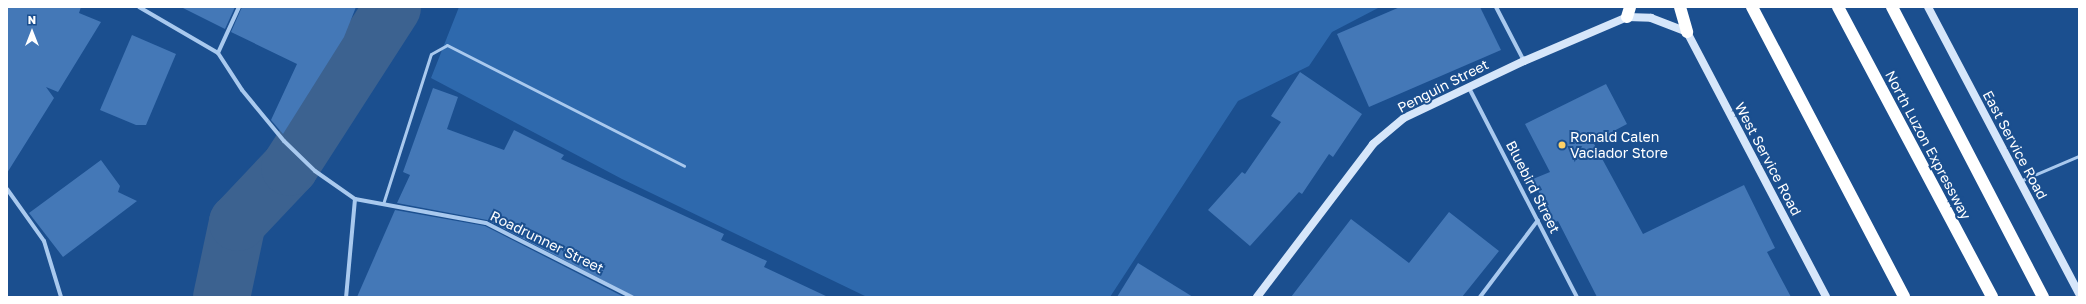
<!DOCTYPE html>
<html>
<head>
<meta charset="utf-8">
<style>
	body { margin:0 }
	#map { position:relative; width:2086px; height:304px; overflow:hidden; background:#1b4f8f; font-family:"Golos Text",sans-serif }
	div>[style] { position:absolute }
	.green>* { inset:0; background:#2e69ad }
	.river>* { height:57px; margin:-28.5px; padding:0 28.5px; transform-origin:28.5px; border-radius:28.5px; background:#3c6290 }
	.building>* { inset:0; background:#4478b7 }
	.lane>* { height:3px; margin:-1.5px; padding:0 1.5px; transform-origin:1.5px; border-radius:1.5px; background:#a9c9ee }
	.street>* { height:4px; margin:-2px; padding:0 2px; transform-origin:2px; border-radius:2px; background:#a9c9ee }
	.secondary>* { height:8px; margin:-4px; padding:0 4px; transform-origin:4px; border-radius:4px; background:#d6e6fa }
	.highway>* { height:12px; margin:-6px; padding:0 6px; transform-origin:6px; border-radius:6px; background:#fff }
	.dots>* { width:11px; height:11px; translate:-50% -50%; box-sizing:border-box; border:2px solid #1b4f8f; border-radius:50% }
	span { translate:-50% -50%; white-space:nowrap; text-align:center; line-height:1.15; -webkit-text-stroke:4px #1b4f8f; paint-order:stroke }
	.street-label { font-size:14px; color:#fff }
	.poi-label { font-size:14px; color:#fff }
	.left { translate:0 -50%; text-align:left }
	.frame { position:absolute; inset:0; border:8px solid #fff; pointer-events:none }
	.north { position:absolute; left:12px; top:12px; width:40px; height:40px; -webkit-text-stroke:3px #1b4f8f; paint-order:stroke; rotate:0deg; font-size:11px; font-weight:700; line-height:16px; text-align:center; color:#fff }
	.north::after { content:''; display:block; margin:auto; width:14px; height:18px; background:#fff; clip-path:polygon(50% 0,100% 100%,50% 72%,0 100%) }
</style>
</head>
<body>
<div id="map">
	<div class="green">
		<div style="clip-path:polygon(459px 7px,1380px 7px,1332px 32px,1309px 66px,1238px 101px,1110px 297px,867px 297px,622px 179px,431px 78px)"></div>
	</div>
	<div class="river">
		<div style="left:221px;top:297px;width:77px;rotate:-78deg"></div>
		<div style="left:237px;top:222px;width:76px;rotate:-46.6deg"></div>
		<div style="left:289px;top:167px;width:190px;rotate:-57.2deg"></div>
	</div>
	<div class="building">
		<div style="clip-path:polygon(7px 7px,81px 7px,79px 13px,101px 22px,58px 92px,46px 87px,54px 98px,7px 173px)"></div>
		<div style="clip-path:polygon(181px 7px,235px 7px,225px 29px)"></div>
		<div style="clip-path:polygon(242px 7px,356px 7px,344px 37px,283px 134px,271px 120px,297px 64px,231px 32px)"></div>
		<div style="clip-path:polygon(1400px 7px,1480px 7px,1501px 50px,1369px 107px,1337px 34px)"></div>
		<div style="clip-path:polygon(132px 35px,176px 54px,146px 125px,136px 125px,100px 110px)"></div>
		<div style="clip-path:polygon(1300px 72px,1362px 114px,1333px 157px,1329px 154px,1302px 194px,1299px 192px,1250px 246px,1208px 210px,1242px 172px,1245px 174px,1281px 122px,1271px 116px)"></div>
		<div style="clip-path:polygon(1606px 84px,1627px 124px,1593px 142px,1643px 234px,1744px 185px,1775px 248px,1767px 252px,1791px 297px,1597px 297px,1558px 221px,1553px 223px,1533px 179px,1550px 172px,1525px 124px)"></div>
		<div style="clip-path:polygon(433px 88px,458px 97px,447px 129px,504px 150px,514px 130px,564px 155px,561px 159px,724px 234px,721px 240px,767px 261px,764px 267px,828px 297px,635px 297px,487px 220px,397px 203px,410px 175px,403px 172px)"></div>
		<div style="clip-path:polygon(101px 160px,120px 186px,118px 192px,137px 201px,63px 257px,29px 213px)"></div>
		<div style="clip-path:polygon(395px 210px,485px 226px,624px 297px,357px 297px)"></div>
		<div style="clip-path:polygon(1449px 212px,1499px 251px,1462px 297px,1291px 297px,1351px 219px,1409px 263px)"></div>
		<div style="clip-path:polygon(1138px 263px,1193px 297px,1117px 297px)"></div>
	</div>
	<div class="lane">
		<div style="left:2020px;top:181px;width:64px;rotate:-23deg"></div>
		<div style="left:383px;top:204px;width:157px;rotate:-72.3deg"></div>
		<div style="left:431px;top:54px;width:18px;rotate:-29deg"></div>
		<div style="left:447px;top:45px;width:266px;rotate:27deg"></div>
	</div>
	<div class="street">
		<div style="left:139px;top:7px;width:91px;rotate:30.2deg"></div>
		<div style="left:218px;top:53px;width:44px;rotate:57deg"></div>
		<div style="left:242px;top:90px;width:66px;rotate:50.5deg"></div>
		<div style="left:284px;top:141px;width:43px;rotate:44.1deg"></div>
		<div style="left:315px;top:171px;width:49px;rotate:35deg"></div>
		<div style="left:355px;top:199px;width:98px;rotate:95.2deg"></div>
		<div style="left:1496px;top:7px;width:61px;rotate:62.6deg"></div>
		<div style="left:218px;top:53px;width:51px;rotate:-65.5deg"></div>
		<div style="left:1468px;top:86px;width:237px;rotate:62.7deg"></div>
		<div style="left:7px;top:189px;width:64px;rotate:54.6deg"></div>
		<div style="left:44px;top:241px;width:59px;rotate:73.1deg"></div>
		<div style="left:355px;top:199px;width:133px;rotate:10.4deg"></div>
		<div style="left:486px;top:223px;width:164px;rotate:26.9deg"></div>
		<div style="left:1480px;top:297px;width:96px;rotate:-53deg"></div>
	</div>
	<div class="secondary">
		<div style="left:1928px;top:7px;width:324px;rotate:62.2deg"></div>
		<div style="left:1257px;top:297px;width:192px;rotate:-52.8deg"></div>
		<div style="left:1373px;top:144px;width:40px;rotate:-40deg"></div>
		<div style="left:1404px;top:118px;width:133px;rotate:-25.4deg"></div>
		<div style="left:1524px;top:61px;width:112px;rotate:-23.1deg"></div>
		<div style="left:1627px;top:17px;width:24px;rotate:2deg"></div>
		<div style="left:1651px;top:18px;width:39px;rotate:21deg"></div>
		<div style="left:1687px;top:32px;width:299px;rotate:62.3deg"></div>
	</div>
	<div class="highway">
		<div style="left:1680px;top:7px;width:26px;rotate:74deg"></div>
		<div style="left:1752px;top:7px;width:327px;rotate:62.3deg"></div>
		<div style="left:1838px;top:7px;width:328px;rotate:62deg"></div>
		<div style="left:1892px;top:7px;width:327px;rotate:62.5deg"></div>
		<div style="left:1627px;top:17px;width:10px;rotate:-73deg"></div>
	</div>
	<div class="dots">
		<div style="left:1562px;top:145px;background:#ffd166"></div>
	</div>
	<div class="street-label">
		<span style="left:1443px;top:86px;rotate:-27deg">Penguin Street</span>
		<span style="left:1928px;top:145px;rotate:62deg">North Luzon Expressway</span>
		<span style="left:2015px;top:145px;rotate:62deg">East Service Road</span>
		<span style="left:1768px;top:159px;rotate:62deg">West Service Road</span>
		<span style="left:1533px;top:187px;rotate:63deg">Bluebird Street</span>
		<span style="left:547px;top:242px;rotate:26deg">Roadrunner Street</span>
	</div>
	<div class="poi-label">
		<span class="left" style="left:1570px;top:145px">Ronald Calen<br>Vaciador Store</span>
	</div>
	<div class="frame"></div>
	<div class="north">N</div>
</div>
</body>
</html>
